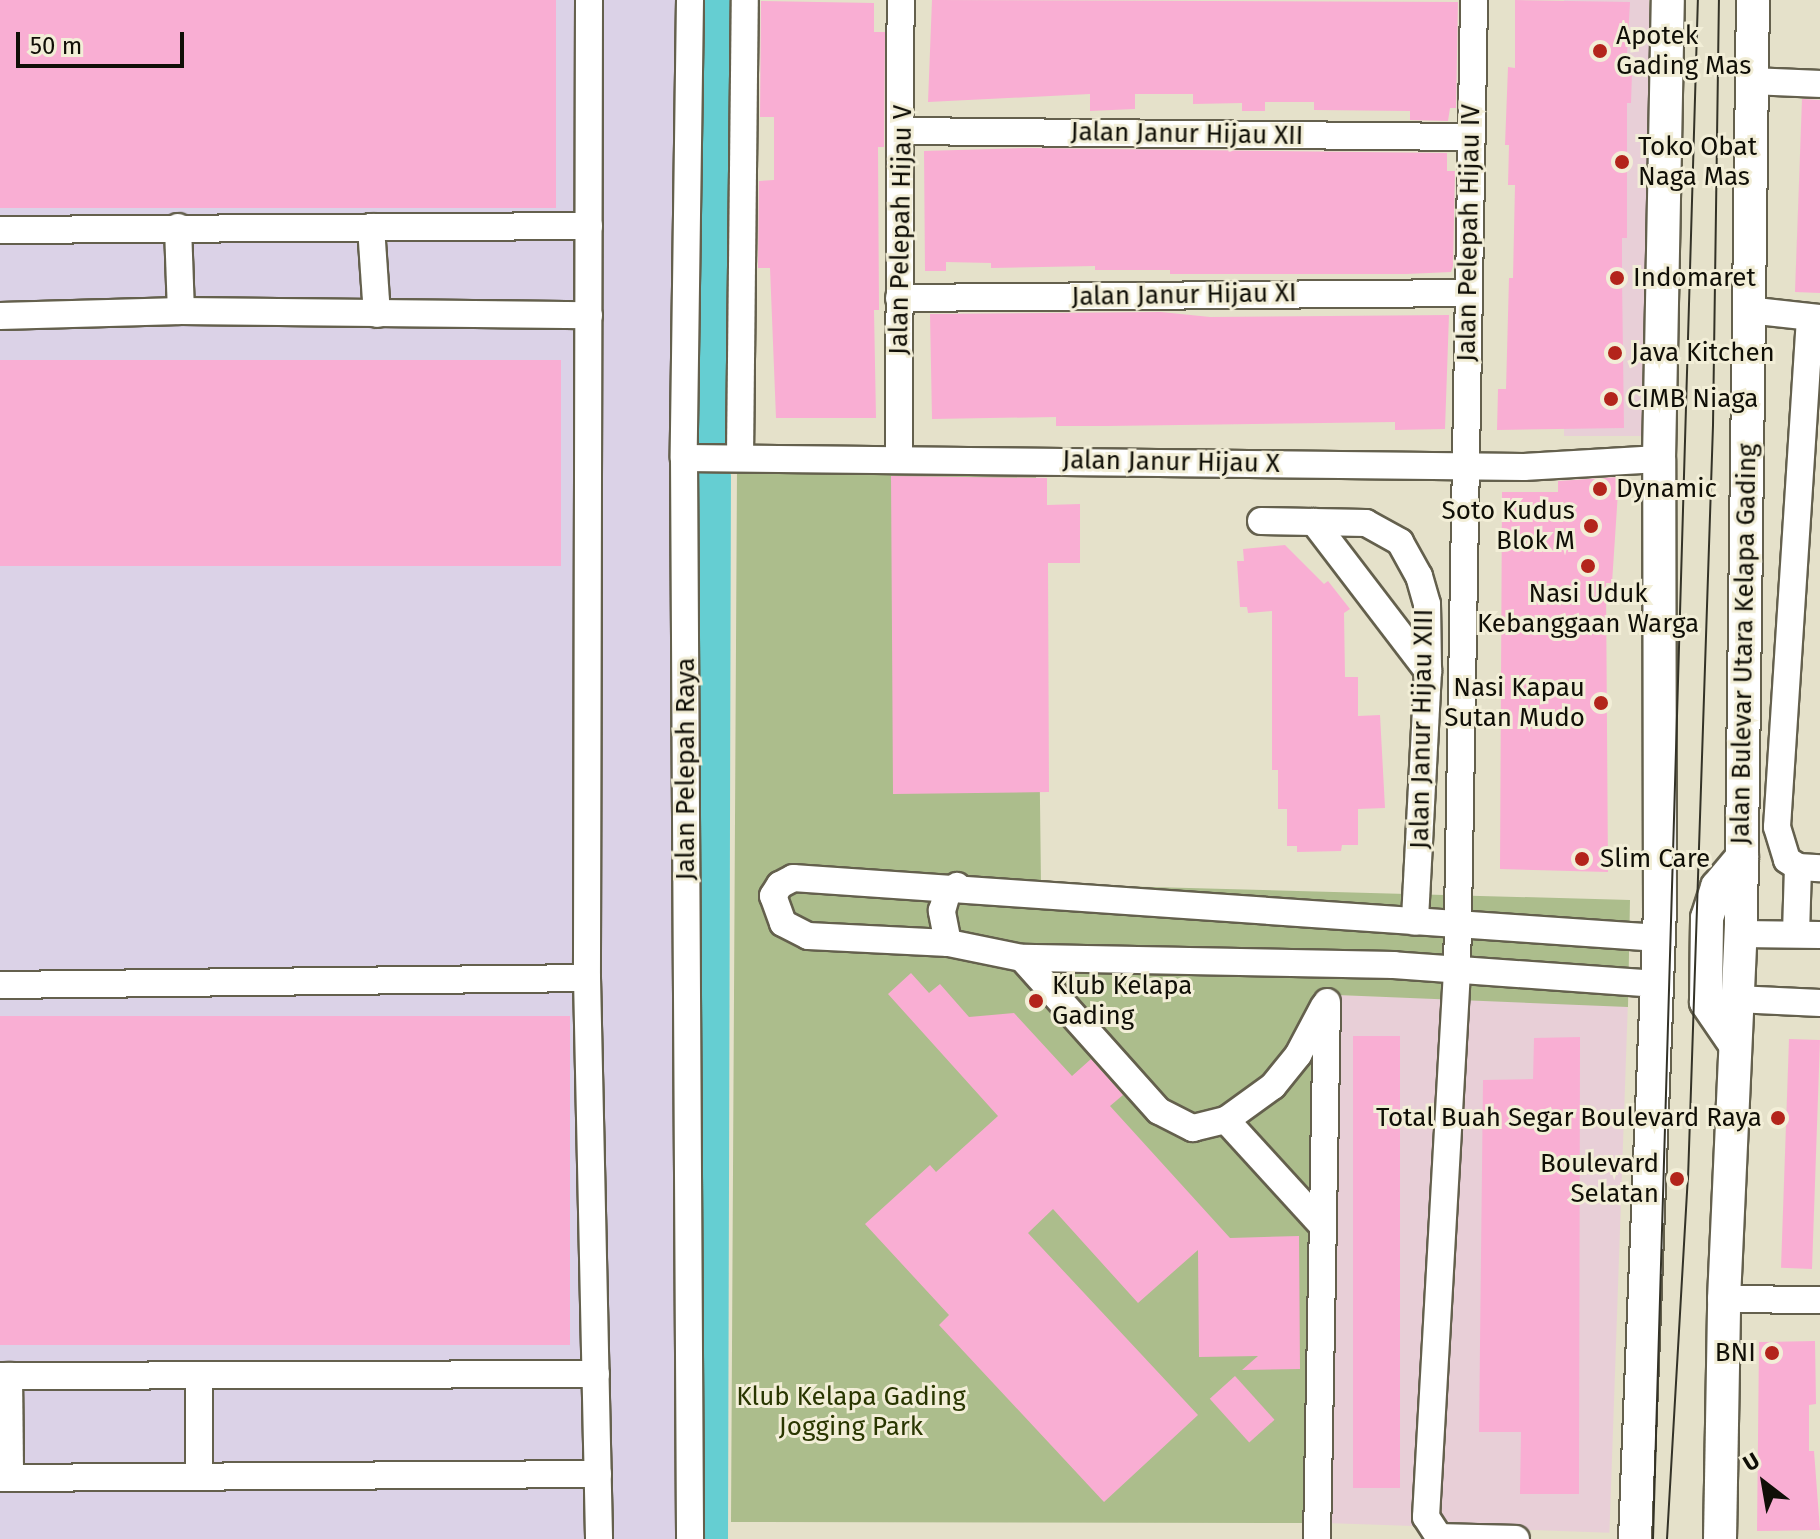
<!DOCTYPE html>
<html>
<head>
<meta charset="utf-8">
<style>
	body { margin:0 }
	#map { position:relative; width:1820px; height:1539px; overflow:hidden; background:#e5e1ca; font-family:"Fira Sans",sans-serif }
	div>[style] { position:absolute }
	.commercial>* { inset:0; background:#e8cfd7; transform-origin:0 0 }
	.industrial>* { inset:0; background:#dbd2e7 }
	.green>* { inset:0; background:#acbd8c }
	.river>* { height:40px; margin:-20px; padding:0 20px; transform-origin:20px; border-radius:20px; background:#65ced2 }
	.building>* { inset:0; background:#f9aed3; transform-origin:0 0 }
	.roads { filter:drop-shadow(2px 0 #64604d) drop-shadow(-2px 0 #64604d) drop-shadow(0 2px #64604d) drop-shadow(0 -2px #64604d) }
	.minor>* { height:26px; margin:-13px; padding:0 13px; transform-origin:13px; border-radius:13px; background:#fff }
	.major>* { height:32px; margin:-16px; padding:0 16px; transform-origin:16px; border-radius:16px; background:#fff }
	.tram>* { height:2px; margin:-1px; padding:0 1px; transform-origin:1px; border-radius:1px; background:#333227 }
	.dots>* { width:22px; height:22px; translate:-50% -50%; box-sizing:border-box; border:4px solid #f2eed7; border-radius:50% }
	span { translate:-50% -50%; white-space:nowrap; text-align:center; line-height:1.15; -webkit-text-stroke:6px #f2eed7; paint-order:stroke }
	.poi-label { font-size:26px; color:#100f07 }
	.left { translate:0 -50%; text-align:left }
	.right { translate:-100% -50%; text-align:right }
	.street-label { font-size:26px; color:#100f07 }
	.park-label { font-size:26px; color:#293600 }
	.north { position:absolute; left:1724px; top:1443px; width:80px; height:80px; -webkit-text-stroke:6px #f2eed7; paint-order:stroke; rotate:329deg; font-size:22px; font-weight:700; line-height:32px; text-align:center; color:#100f07 }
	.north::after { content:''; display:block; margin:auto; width:28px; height:36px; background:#100f07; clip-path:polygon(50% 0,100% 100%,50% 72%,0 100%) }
	.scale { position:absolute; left:16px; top:32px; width:168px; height:36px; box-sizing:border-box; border:4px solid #100f07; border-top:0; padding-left:10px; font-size:24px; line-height:28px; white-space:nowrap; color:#100f07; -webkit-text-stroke:6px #f2eed7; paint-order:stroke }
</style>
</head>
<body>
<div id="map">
	<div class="commercial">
		<div style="left:1564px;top:0;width:85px;height:436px"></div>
		<div style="left:1337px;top:995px;width:291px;height:528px;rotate:2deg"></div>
	</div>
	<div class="industrial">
		<div style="clip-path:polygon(0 0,679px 0,682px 965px,675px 1539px,0 1539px)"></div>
	</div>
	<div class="green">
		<div style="clip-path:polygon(737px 469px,1036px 475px,1041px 884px,1630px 900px,1628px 1007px,1337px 995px,1331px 1523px,731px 1522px)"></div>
	</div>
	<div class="river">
		<div style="left:711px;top:439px;width:439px;rotate:-89.6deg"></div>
		<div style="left:708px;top:1539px;width:1063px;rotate:-89.84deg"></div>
	</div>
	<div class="building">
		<div style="left:0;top:0;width:556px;height:208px"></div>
		<div style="clip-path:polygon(932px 0,1458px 2px,1456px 108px,1450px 108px,1448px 121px,1410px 120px,1410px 111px,1314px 110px,1314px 102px,1265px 102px,1265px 111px,1242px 111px,1242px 103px,1193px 104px,1193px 94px,1135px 94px,1135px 109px,1112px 110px,1090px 111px,1090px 94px,928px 102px)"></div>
		<div style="clip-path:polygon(1515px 0,1630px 2px,1626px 72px,1632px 73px,1631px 103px,1627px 103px,1627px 238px,1622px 238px,1622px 279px,1624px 428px,1497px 430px,1498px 389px,1506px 389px,1509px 278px,1513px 278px,1515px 185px,1508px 185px,1509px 145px,1505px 145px,1508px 67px,1515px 68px)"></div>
		<div style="clip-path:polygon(761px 1px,874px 3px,874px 32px,885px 32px,884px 147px,878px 147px,879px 310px,874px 310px,876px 418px,776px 418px,770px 268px,758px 268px,759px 181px,774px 180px,774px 117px,760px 117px)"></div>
		<div style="clip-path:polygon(1802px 99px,1820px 100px,1820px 293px,1795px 292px)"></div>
		<div style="clip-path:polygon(1028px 148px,1447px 153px,1447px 171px,1455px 171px,1453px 266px,1451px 272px,1406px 274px,1170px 274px,1170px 270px,1095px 270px,1095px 266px,991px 268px,991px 263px,946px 262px,946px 271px,925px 271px,924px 151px)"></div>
		<div style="clip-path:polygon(1161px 312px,1210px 317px,1449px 315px,1445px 429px,1395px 430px,1395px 422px,1107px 426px,1056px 426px,1056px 417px,932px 419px,930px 314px)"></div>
		<div style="left:561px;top:360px;width:206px;height:561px;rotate:90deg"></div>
		<div style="clip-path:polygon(891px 476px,1047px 478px,1047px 505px,1080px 504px,1080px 563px,1048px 563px,1049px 792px,893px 794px)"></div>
		<div style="clip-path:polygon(1619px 477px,1612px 583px,1606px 583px,1608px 872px,1500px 869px,1502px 492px,1558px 492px,1558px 481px)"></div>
		<div style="clip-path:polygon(1285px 545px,1324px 584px,1328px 581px,1350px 609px,1344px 613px,1345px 677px,1358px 677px,1358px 716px,1380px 715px,1385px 808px,1358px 809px,1358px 845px,1342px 845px,1341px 851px,1297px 852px,1297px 846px,1287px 846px,1287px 809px,1278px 809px,1278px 770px,1272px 770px,1272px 611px,1248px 613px,1247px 607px,1240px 607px,1237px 561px,1244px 561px,1243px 549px)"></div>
		<div style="clip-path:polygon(911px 973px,929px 993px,940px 984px,969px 1017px,1014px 1013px,1072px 1076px,1091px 1059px,1123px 1095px,1110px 1106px,1230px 1238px,1299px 1236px,1300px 1369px,1242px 1370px,1258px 1356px,1199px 1357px,1198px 1250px,1138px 1303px,1053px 1209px,1028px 1233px,1198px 1415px,1104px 1502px,939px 1325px,949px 1315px,865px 1224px,930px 1165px,936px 1172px,998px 1116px,888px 994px)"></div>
		<div style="left:570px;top:1016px;width:329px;height:570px;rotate:90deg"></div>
		<div style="left:1353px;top:1036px;width:47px;height:452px"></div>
		<div style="clip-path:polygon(1580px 1037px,1579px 1494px,1520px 1494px,1521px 1432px,1479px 1432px,1483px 1080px,1533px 1079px,1534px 1038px)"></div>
		<div style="left:1789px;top:1039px;width:31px;height:229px;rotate:2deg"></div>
		<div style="clip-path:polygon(1815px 1341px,1816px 1404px,1809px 1405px,1809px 1451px,1814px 1451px,1820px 1530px,1757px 1531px,1759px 1342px)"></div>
		<div style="left:1235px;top:1376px;width:59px;height:34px;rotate:48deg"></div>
	</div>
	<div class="roads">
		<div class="minor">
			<div style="left:589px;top:0;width:978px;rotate:90.12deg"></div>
			<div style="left:587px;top:978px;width:561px;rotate:88.77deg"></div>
			<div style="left:690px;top:0;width:458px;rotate:90.8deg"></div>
			<div style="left:684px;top:458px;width:1081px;rotate:89.68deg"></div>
			<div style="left:1474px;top:0;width:971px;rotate:91deg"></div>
			<div style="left:1457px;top:971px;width:547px;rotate:93.25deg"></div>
			<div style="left:1426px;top:1517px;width:24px;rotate:57deg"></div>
			<div style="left:1439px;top:1537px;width:77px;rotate:1.5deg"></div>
			<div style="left:1752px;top:81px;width:68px;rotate:2.5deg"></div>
			<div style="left:903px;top:131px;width:568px;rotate:0.61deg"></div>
			<div style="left:178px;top:227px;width:84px;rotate:88deg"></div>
			<div style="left:371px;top:227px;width:87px;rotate:86.1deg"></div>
			<div style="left:0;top:230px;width:589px;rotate:-0.39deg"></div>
			<div style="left:899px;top:298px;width:570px;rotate:-0.5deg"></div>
			<div style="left:1748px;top:310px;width:72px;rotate:6.3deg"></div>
			<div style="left:0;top:316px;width:181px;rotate:-1.6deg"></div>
			<div style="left:181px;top:311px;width:408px;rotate:0.6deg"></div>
			<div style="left:1810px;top:318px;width:510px;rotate:93.71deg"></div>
			<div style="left:1777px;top:827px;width:34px;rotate:73deg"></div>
			<div style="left:1787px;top:860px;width:13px;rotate:32deg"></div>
			<div style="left:1798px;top:867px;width:22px;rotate:3deg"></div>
			<div style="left:740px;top:457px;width:457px;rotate:-89.4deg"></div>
			<div style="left:684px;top:458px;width:840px;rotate:0.61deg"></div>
			<div style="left:1524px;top:467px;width:135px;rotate:-3.4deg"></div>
			<div style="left:899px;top:460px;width:460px;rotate:-89.8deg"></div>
			<div style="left:1261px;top:521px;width:105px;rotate:1.1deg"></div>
			<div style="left:1366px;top:523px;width:39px;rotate:29deg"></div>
			<div style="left:1400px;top:542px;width:39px;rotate:61deg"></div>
			<div style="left:1419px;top:576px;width:29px;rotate:74deg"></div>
			<div style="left:1427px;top:604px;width:67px;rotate:89.1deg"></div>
			<div style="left:1428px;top:671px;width:251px;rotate:93deg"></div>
			<div style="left:1314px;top:522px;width:188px;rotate:52.6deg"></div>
			<div style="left:1741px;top:934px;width:79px;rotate:0.7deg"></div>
			<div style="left:1796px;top:934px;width:67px;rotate:-88.3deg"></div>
			<div style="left:948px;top:943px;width:33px;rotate:-101deg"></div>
			<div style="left:942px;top:911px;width:18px;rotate:-74deg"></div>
			<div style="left:947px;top:894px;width:13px;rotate:-39deg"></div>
			<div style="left:1022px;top:958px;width:205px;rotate:48.2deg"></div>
			<div style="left:1159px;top:1111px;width:38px;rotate:27deg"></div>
			<div style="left:1193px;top:1128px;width:34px;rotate:-14deg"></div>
			<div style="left:1226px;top:1120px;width:58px;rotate:-35.9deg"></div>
			<div style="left:1273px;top:1086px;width:40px;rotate:-51deg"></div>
			<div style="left:1298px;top:1055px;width:55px;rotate:-62deg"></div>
			<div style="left:1657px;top:984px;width:264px;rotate:-175.9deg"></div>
			<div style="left:1394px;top:965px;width:372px;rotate:-178.9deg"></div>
			<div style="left:1022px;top:958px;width:76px;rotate:-168.5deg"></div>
			<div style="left:948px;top:943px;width:140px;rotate:-177.1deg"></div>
			<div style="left:808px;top:936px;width:28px;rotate:-153deg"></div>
			<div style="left:783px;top:923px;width:29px;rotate:-110deg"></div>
			<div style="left:773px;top:896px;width:13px;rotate:-58deg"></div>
			<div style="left:780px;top:885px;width:15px;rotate:-28deg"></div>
			<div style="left:793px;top:878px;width:868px;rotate:3.96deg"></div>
			<div style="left:0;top:985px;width:587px;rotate:-0.68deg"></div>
			<div style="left:1736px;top:999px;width:84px;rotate:2.7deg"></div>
			<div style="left:1226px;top:1120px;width:142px;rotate:47.6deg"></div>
			<div style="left:1724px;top:1299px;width:96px;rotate:0.6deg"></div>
			<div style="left:0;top:1376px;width:596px;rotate:-0.19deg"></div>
			<div style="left:9px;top:1376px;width:102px;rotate:89.4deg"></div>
			<div style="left:199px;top:1477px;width:101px;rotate:-90deg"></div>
			<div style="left:0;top:1478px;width:598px;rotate:-0.38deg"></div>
			<div style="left:1317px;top:1539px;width:537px;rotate:-88.93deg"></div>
		</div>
		<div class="major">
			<div style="left:1734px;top:1043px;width:50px;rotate:-124.3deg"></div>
			<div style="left:1706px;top:1002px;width:84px;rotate:-89.3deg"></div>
			<div style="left:1707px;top:918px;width:33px;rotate:-72deg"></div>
			<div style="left:1717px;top:887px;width:39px;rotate:-50deg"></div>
			<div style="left:1635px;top:1539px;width:631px;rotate:-87.73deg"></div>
			<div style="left:1660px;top:908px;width:449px;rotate:-90.1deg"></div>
			<div style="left:1659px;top:459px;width:459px;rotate:-88.9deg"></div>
			<div style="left:1720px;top:1539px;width:240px;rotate:-89deg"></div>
			<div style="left:1724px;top:1299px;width:375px;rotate:-87.4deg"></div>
			<div style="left:1741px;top:924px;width:924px;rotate:-89.26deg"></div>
		</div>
	</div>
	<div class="tram">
		<div style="left:1653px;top:1539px;width:1540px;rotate:-88.33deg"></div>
		<div style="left:1667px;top:1539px;width:361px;rotate:-86.7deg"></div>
		<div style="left:1688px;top:1179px;width:754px;rotate:-88.1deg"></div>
		<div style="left:1713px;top:425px;width:425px;rotate:-89.2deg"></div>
	</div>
	<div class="dots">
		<div style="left:1600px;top:51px;background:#b3241b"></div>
		<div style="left:1622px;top:162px;background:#b3241b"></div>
		<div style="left:1617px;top:278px;background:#b3241b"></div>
		<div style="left:1615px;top:353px;background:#b3241b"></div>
		<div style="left:1611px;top:399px;background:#b3241b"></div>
		<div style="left:1600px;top:489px;background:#b3241b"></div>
		<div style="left:1591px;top:526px;background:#b3241b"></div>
		<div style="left:1588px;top:566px;background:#b3241b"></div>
		<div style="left:1601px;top:703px;background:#b3241b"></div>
		<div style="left:1582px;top:859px;background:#b3241b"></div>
		<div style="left:1036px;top:1001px;background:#b3241b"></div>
		<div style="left:1778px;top:1118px;background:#b3241b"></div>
		<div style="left:1677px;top:1179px;background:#b3241b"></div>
		<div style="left:1772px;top:1353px;background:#b3241b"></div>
	</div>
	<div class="poi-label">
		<span class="left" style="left:1616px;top:51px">Apotek<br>Gading Mas</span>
		<span class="left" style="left:1638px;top:162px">Toko Obat<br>Naga Mas</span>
		<span class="left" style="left:1633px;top:278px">Indomaret</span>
		<span class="left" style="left:1631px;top:353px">Java Kitchen</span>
		<span class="left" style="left:1627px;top:399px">CIMB Niaga</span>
		<span class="left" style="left:1616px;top:489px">Dynamic</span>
		<span class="right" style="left:1575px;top:526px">Soto Kudus<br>Blok M</span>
		<span style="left:1588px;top:609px">Nasi Uduk<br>Kebanggaan Warga</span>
		<span class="right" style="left:1585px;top:703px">Nasi Kapau<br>Sutan Mudo</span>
		<span class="left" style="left:1600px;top:859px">Slim Care</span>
		<span class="left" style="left:1052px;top:1001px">Klub Kelapa<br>Gading</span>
		<span class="right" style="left:1762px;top:1118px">Total Buah Segar Boulevard Raya</span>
		<span class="right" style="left:1659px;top:1179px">Boulevard<br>Selatan</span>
		<span class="right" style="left:1756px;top:1353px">BNI</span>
	</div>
	<div class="street-label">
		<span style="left:1187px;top:134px;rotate:1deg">Jalan Janur Hijau XII</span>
		<span style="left:901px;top:230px;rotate:-89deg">Jalan Pelepah Hijau V</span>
		<span style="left:1469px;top:233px;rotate:-89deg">Jalan Pelepah Hijau IV</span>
		<span style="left:1184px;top:295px;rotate:-1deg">Jalan Janur Hijau XI</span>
		<span style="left:1171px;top:462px;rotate:1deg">Jalan Janur Hijau X</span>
		<span style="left:1744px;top:644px;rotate:-89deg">Jalan Bulevar Utara Kelapa Gading</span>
		<span style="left:1422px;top:729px;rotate:-89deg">Jalan Janur Hijau XIII</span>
		<span style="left:686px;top:769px;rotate:-90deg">Jalan Pelepah Raya</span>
	</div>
	<div class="park-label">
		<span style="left:851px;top:1412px">Klub Kelapa Gading<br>Jogging Park</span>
	</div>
	<div class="north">U</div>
	<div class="scale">50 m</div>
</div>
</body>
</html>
